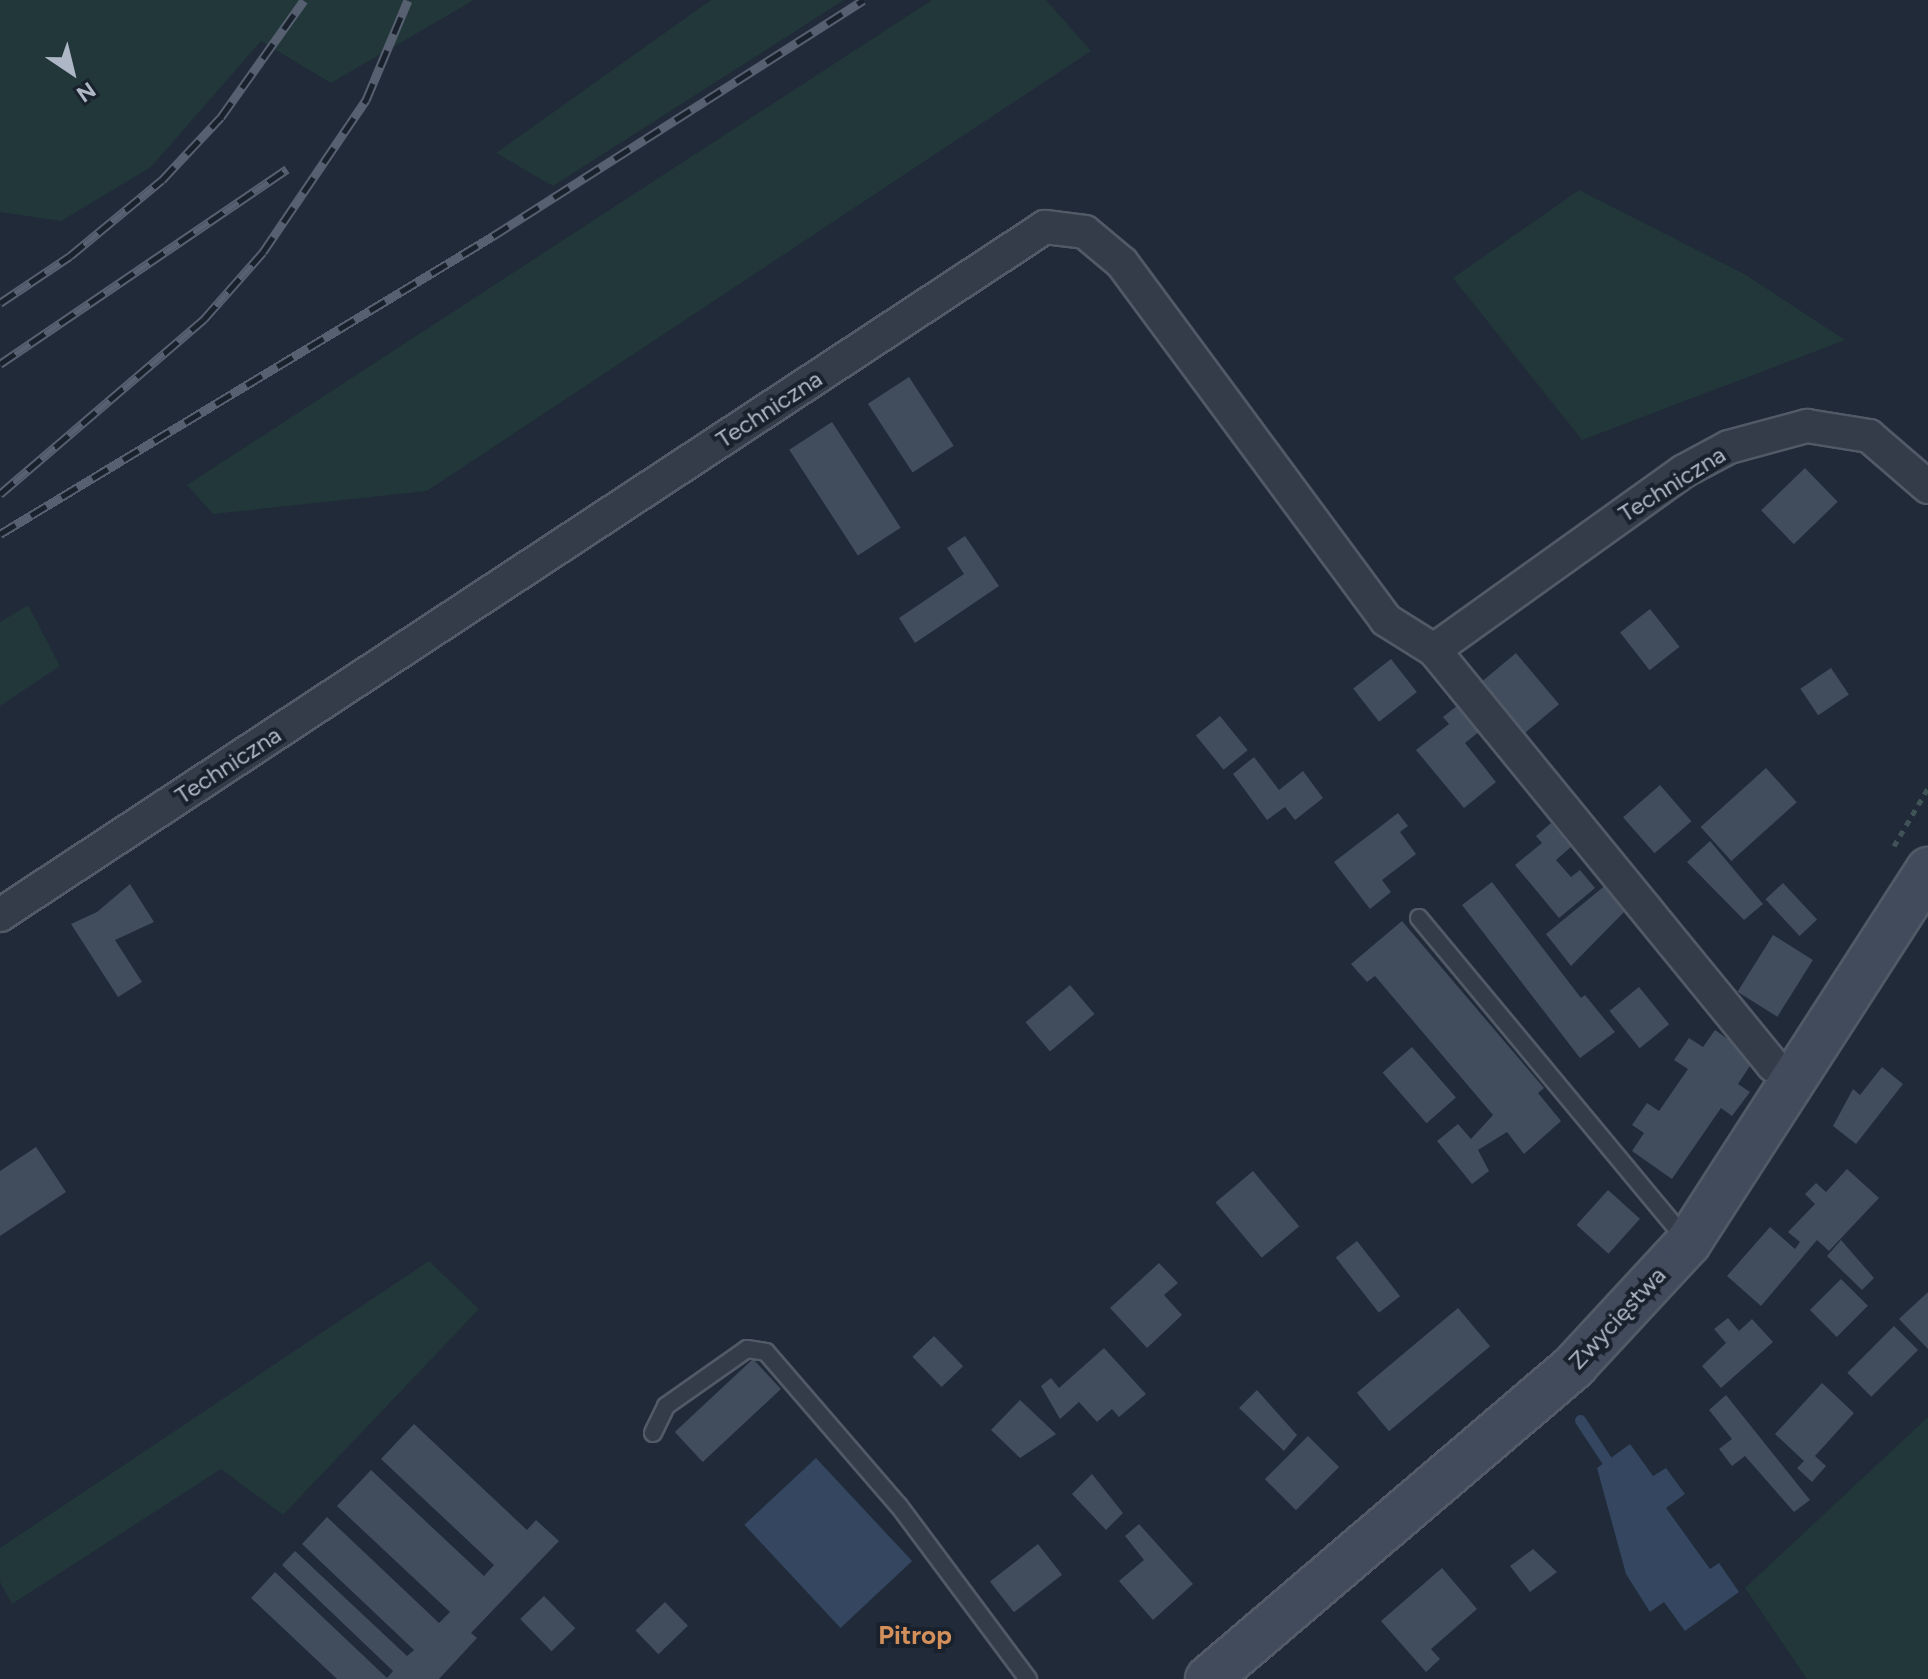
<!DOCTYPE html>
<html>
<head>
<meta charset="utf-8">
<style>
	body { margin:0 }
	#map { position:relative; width:1928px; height:1679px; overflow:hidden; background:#202a38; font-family:Figtree,sans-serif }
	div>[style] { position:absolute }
	.green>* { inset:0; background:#223739 }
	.water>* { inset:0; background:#344660; transform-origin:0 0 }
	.stream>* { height:11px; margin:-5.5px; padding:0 5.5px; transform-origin:5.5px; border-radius:5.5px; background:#344660 }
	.building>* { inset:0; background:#414d5d; transform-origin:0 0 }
	.path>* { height:5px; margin-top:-2.5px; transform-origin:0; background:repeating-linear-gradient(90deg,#405457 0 6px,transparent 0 12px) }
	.roads { filter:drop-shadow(2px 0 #515a66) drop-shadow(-2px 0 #515a66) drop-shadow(0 2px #515a66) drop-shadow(0 -2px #515a66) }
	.lane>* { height:16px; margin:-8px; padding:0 8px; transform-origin:8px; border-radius:8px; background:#343c49 }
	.street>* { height:32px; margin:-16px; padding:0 16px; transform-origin:16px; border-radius:16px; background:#343c49 }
	.secondary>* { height:44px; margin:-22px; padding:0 22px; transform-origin:22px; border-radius:22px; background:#424b5c }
	.rail>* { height:9px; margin-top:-4.5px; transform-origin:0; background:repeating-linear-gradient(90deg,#19212d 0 18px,#566070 0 36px); box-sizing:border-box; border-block:2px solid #566070 }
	span { translate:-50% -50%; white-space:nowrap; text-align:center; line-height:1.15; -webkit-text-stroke:8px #19212d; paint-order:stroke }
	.street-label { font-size:24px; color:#aeb7c5 }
	.neighbourhood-label { font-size:26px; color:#d4905b; font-weight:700 }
	.north { position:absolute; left:32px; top:32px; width:80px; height:80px; -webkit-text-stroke:6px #19212d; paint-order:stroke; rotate:145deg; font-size:22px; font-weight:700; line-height:32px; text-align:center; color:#aeb7c5 }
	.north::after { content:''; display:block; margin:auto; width:28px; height:36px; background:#aeb7c5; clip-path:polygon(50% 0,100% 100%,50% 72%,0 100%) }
</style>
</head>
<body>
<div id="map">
	<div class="green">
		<div style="clip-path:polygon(0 0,474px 0,331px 83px,261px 41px,151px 167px,61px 221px,0 212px)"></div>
		<div style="clip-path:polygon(711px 0,844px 0,553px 186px,496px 153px)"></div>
		<div style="clip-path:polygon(932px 0,1046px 0,1091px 51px,427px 491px,213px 514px,187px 485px)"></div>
		<div style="clip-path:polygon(1579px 190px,1746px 275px,1845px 340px,1582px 440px,1453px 278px)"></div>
		<div style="clip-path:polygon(28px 605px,60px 666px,0 706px,0 622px)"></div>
		<div style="clip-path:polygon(429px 1261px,479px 1309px,283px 1515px,221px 1469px,12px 1604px,0 1582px,0 1548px)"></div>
		<div style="clip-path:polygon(1928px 1417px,1928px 1679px,1807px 1679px,1745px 1588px)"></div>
	</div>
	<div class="water">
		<div style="clip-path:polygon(1630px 1444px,1653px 1476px,1666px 1468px,1685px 1494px,1666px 1508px,1710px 1569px,1719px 1563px,1739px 1592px,1685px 1631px,1664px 1602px,1650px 1612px,1626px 1574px,1597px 1468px)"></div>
		<div style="left:816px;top:1458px;width:141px;height:98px;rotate:47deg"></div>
	</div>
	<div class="stream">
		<div style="left:1580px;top:1420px;width:49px;rotate:56.6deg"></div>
	</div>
	<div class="building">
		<div style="left:909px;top:377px;width:82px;height:49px;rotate:57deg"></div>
		<div style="left:832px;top:422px;width:126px;height:51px;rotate:57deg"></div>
		<div style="left:1805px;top:468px;width:47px;height:61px;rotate:46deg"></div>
		<div style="clip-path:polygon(965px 536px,999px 586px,915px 643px,899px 618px,964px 574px,947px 548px)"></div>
		<div style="left:1650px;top:609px;width:48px;height:38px;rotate:52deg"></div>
		<div style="left:1516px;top:653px;width:67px;height:48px;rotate:50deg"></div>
		<div style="left:1391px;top:659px;width:42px;height:48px;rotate:52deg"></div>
		<div style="left:1831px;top:668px;width:32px;height:37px;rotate:56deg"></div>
		<div style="clip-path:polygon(1458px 705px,1480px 731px,1465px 743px,1496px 782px,1464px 808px,1416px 750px,1449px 724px,1443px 717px)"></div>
		<div style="left:1220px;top:716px;width:44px;height:31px;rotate:51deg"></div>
		<div style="clip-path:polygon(1254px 757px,1279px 790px,1303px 771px,1323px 798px,1295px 820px,1285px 807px,1267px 820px,1233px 774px)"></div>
		<div style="left:1766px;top:768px;width:46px;height:88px;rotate:48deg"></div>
		<div style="left:1660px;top:785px;width:48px;height:49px;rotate:49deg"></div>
		<div style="clip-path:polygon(1398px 813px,1408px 826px,1400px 832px,1416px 854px,1382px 880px,1391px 892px,1370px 909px,1334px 862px)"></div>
		<div style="clip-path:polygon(1551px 823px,1571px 847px,1556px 860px,1571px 877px,1580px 870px,1595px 888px,1559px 918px,1515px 865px,1542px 843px,1536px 836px)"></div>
		<div style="clip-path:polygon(1710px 841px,1763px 904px,1744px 920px,1687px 862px)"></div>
		<div style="clip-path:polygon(1492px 882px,1581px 998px,1585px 995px,1615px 1032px,1580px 1058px,1462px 905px)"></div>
		<div style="left:1783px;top:883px;width:50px;height:24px;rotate:47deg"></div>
		<div style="clip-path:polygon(130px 884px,154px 922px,115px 940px,142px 982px,118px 997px,71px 924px,97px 912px)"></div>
		<div style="clip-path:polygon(1607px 884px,1627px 909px,1571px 966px,1546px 934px)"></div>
		<div style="clip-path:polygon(1402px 921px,1544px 1088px,1538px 1093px,1561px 1121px,1524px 1154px,1507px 1132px,1478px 1150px,1489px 1171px,1472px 1184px,1437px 1141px,1458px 1124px,1471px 1139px,1493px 1115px,1375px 976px,1367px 982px,1351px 964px)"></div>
		<div style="left:1773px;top:935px;width:47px;height:67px;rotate:32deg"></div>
		<div style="left:1070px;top:985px;width:38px;height:58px;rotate:50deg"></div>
		<div style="left:1639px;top:987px;width:48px;height:38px;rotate:51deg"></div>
		<div style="clip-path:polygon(1715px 1030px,1755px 1058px,1738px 1084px,1750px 1092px,1732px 1116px,1721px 1108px,1672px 1179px,1632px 1151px,1644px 1133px,1632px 1125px,1647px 1103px,1659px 1111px,1688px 1069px,1674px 1060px,1689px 1038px,1703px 1047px)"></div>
		<div style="left:1412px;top:1047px;width:67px;height:39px;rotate:49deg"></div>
		<div style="clip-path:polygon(1882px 1067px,1903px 1084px,1856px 1144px,1833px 1126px,1853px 1089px,1860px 1095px)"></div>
		<div style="clip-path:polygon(36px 1147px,66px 1192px,0 1236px,0 1171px)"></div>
		<div style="clip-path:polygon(1847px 1169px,1879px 1198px,1829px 1251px,1817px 1240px,1761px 1306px,1727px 1276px,1770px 1227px,1795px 1249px,1800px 1242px,1788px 1232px,1815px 1204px,1805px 1194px,1816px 1183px,1826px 1192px)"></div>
		<div style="left:1253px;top:1171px;width:72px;height:49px;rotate:50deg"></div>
		<div style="left:1608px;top:1190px;width:43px;height:47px;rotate:42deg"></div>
		<div style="clip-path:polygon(1841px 1240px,1874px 1278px,1862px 1290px,1827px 1256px)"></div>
		<div style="left:1357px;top:1241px;width:70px;height:27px;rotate:52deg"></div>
		<div style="clip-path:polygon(1159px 1263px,1178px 1283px,1164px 1295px,1182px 1315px,1147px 1348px,1110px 1308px)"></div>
		<div style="left:1841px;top:1279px;width:38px;height:44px;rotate:45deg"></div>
		<div style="clip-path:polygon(1928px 1292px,1928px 1349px,1899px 1319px)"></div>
		<div style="left:1458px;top:1308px;width:50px;height:132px;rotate:50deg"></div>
		<div style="clip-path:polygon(1728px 1318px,1739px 1331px,1752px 1319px,1773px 1342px,1721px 1388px,1702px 1366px,1726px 1343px,1714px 1329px)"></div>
		<div style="left:1894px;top:1326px;width:34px;height:66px;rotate:45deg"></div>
		<div style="left:934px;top:1336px;width:42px;height:30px;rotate:46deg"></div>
		<div style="clip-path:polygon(1104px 1348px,1146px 1394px,1119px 1417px,1112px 1409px,1097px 1422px,1079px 1402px,1060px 1419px,1041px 1386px,1051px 1378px,1059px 1388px)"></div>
		<div style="left:753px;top:1359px;width:41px;height:107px;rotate:47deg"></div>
		<div style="clip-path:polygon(1822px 1383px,1854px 1413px,1815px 1456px,1826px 1466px,1812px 1482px,1797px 1468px,1804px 1461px,1775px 1434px)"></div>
		<div style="clip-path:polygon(1257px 1390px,1297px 1435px,1284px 1451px,1239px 1408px)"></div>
		<div style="clip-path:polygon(1726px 1395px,1810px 1500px,1794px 1512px,1745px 1456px,1732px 1466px,1719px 1449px,1732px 1439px,1709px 1410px)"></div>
		<div style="clip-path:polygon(1020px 1400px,1056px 1434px,1020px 1458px,991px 1430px)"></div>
		<div style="clip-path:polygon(414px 1424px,527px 1530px,536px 1520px,559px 1541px,471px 1633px,477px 1638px,439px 1679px,337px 1679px,251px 1598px,275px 1572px,387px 1678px,393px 1671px,282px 1565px,295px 1551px,407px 1656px,414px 1650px,302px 1544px,327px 1517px,439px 1623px,450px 1612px,337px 1506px,371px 1470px,484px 1576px,494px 1565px,381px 1459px)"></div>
		<div style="left:1308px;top:1436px;width:44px;height:61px;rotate:45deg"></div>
		<div style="clip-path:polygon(1092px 1474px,1123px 1513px,1106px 1530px,1072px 1494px)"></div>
		<div style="clip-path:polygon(1139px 1524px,1193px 1584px,1153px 1620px,1119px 1581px,1144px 1560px,1125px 1536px)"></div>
		<div style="left:1038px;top:1544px;width:39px;height:61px;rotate:52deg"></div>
		<div style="clip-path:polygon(1533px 1549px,1557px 1572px,1530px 1592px,1510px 1566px)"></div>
		<div style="clip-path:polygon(1442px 1568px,1477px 1609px,1431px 1649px,1440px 1659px,1426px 1672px,1381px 1621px)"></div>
		<div style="left:544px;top:1596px;width:45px;height:33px;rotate:46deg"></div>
		<div style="left:665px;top:1602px;width:33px;height:41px;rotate:46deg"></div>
	</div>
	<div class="path">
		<div style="left:1894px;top:846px;width:67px;rotate:-59.6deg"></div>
	</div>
	<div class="roads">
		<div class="lane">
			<div style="left:1419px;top:918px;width:418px;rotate:50.3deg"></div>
			<div style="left:653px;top:1433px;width:30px;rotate:-64deg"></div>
			<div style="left:666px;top:1406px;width:99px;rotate:-35.1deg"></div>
			<div style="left:747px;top:1349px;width:19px;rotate:9deg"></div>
			<div style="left:766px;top:1352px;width:203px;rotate:49.2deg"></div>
			<div style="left:899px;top:1506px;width:216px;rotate:53.3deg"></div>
		</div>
		<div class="street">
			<div style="left:1434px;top:650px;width:536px;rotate:50.76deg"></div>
			<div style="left:1773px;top:1065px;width:27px;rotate:34deg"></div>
			<div style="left:0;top:915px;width:1251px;rotate:-33.36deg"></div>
			<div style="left:1045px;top:227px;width:40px;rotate:7.1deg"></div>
			<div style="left:1085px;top:232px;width:48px;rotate:40deg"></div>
			<div style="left:1122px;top:263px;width:444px;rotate:53.5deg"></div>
			<div style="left:1386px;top:620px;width:57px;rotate:32deg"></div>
			<div style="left:1434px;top:650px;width:307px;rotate:-35.6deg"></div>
			<div style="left:1684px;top:471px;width:51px;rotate:-28.1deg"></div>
			<div style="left:1729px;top:447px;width:81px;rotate:-15.1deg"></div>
			<div style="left:1807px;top:426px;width:63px;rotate:9.2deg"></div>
			<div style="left:1869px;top:436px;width:78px;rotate:40.8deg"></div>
		</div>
		<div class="secondary">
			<div style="left:1208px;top:1679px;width:483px;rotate:-40.5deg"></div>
			<div style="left:1575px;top:1365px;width:166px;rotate:-47.2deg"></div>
			<div style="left:1688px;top:1243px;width:444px;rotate:-57.2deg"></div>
		</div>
	</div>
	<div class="rail">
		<div style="left:0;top:303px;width:84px;rotate:-33.9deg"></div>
		<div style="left:70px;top:256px;width:119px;rotate:-39.6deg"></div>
		<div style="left:162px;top:180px;width:86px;rotate:-46.9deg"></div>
		<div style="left:221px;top:117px;width:143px;rotate:-54.6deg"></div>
		<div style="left:0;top:364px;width:347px;rotate:-34.2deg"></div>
		<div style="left:0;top:494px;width:269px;rotate:-40.6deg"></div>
		<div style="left:204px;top:319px;width:89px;rotate:-48.6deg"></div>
		<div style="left:263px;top:252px;width:184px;rotate:-55.9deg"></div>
		<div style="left:366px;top:100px;width:108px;rotate:-67.2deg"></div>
		<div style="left:0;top:534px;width:576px;rotate:-31.15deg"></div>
		<div style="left:493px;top:236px;width:439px;rotate:-32.5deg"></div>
	</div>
	<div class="street-label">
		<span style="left:769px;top:409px;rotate:-33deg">Techniczna</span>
		<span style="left:1672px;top:484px;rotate:-32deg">Techniczna</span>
		<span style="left:228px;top:765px;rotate:-33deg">Techniczna</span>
		<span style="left:1617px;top:1318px;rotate:-47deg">Zwycięstwa</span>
	</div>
	<div class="neighbourhood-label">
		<span style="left:915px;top:1636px">Pitrop</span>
	</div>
	<div class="north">N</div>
</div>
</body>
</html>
